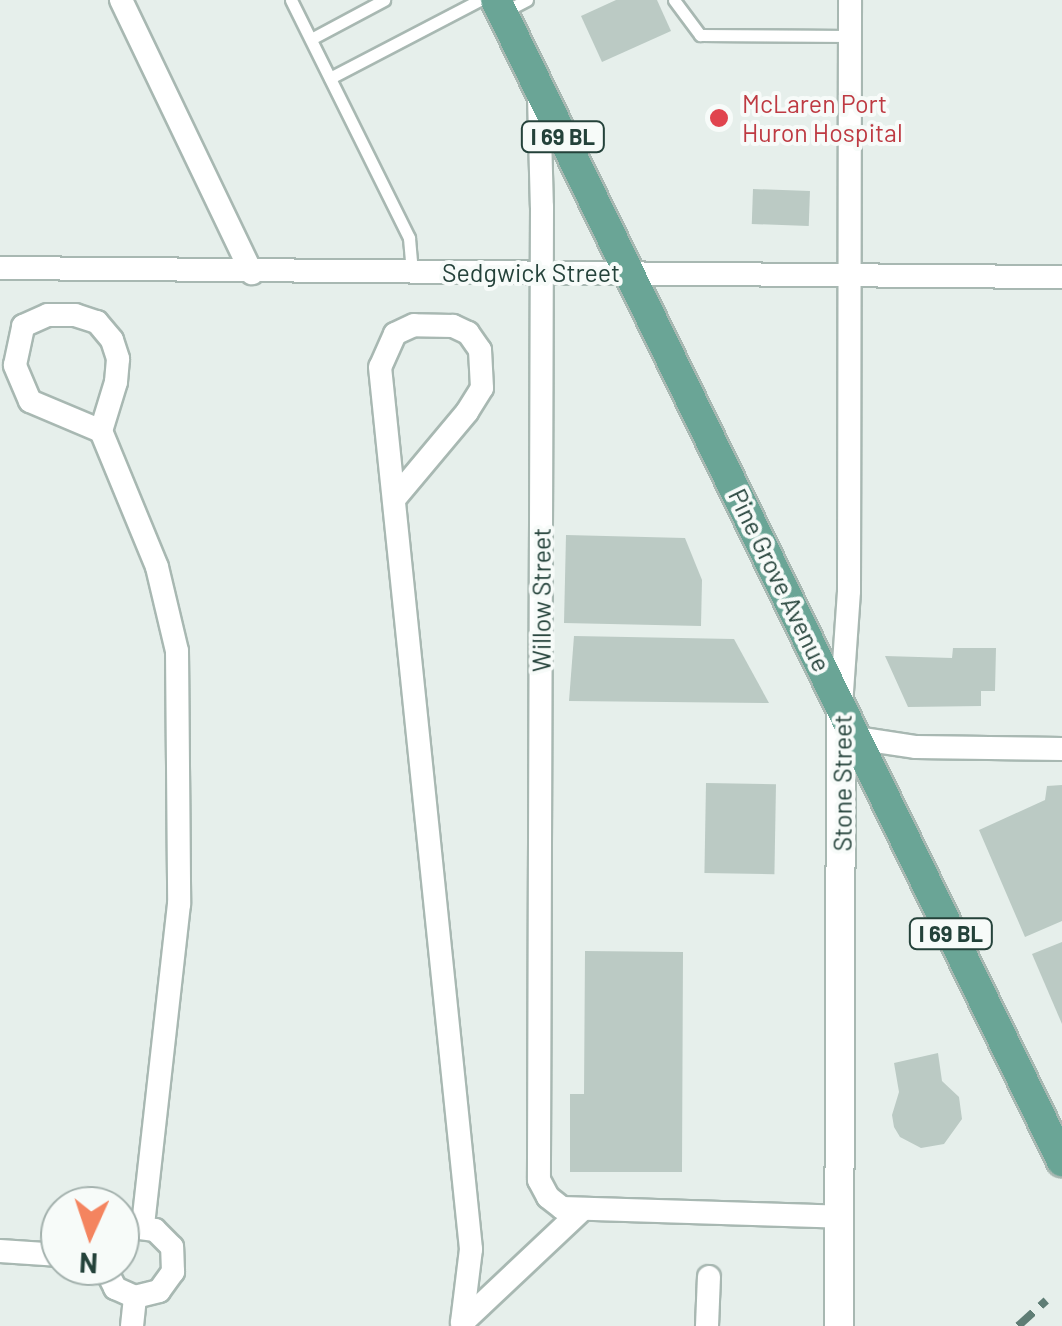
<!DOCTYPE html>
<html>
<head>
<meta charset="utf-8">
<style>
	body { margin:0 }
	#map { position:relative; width:1062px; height:1326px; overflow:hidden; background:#e6efeb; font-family:Barlow,sans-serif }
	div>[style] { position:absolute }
	.building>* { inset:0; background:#bbcac4; transform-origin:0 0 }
	.roads { filter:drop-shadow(2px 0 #a8b8b2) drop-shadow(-2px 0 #a8b8b2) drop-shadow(0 2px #a8b8b2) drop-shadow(0 -2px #a8b8b2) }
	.service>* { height:11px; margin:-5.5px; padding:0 5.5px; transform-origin:5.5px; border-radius:5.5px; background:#fff }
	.minor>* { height:22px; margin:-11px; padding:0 11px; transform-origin:11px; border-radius:11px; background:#fff }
	.tertiary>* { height:28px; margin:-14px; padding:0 14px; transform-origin:14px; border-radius:14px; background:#fff }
	.primary>* { height:30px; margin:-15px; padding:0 15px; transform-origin:15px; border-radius:15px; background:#6aa596 }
	.rail>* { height:8px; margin-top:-4px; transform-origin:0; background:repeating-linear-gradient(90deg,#5f7d75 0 20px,transparent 0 30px) }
	.dots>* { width:28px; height:28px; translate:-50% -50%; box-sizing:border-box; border:5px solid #f7fbf9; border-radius:50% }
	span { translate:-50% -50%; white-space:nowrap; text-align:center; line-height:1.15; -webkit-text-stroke:8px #f7fbf9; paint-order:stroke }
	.shield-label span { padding:2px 8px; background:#f7fbf9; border:2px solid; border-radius:8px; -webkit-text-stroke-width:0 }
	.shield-label { font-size:22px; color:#24423a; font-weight:700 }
	.health-label { font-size:25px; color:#be3a42 }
	.left { translate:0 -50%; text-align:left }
	.street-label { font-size:25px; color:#24423a }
	.north { position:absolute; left:40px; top:1186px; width:100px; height:100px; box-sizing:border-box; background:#f7fbf9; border:2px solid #a3b1ad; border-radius:50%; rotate:183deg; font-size:28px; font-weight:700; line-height:40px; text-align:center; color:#24423a }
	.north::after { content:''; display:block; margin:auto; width:35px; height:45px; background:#f4845f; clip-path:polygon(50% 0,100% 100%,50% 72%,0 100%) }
</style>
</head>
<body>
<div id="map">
	<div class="building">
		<div style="clip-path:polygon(616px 0,657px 0,671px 31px,602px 62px,581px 16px)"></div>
		<div style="left:753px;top:189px;width:57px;height:35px;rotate:2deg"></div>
		<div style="clip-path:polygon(566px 535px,685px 538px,702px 580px,701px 626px,564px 623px)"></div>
		<div style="clip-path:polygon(574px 636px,734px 639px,769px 703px,569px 701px)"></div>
		<div style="clip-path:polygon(953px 648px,996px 648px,995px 691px,981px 691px,981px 706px,908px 707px,885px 656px,952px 658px)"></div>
		<div style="left:706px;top:783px;width:70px;height:90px;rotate:1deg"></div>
		<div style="clip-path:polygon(1062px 785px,1062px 921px,1025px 937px,979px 830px,1045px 800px,1047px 786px)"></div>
		<div style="clip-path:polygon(1062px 942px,1062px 1024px,1032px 954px)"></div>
		<div style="clip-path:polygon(585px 951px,683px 952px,682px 1172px,570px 1172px,570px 1094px,584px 1094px)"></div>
		<div style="clip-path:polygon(938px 1053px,942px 1081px,959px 1097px,962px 1119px,944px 1144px,921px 1148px,900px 1137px,894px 1127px,892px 1115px,899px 1092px,894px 1063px)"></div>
	</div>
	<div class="roads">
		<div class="service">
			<div style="left:291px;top:0;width:266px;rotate:63.6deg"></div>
			<div style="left:409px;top:238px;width:34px;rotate:85deg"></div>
			<div style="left:674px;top:0;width:44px;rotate:53.4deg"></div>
			<div style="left:700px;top:35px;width:150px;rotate:0.4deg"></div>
			<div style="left:504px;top:12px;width:26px;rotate:-28deg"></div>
			<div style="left:311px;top:39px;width:83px;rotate:-28.1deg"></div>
			<div style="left:330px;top:78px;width:169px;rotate:-27.5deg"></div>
		</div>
		<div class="minor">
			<div style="left:121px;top:0;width:303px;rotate:64.4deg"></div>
			<div style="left:539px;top:96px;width:111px;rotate:88.5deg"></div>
			<div style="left:542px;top:207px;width:973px;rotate:90.18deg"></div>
			<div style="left:539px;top:1180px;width:19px;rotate:62deg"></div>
			<div style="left:548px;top:1197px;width:18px;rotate:38deg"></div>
			<div style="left:562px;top:1208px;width:279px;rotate:1.8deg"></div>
			<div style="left:0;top:268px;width:1062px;rotate:0.49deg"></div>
			<div style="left:101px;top:431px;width:77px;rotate:-157.1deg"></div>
			<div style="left:30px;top:401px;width:39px;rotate:-113deg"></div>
			<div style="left:15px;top:365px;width:40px;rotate:-78deg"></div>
			<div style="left:23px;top:326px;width:27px;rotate:-24deg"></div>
			<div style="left:48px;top:315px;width:27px"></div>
			<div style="left:75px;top:315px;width:23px;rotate:18deg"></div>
			<div style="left:97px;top:322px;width:23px;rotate:50deg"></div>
			<div style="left:112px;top:340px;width:20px;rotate:72deg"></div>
			<div style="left:118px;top:359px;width:23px;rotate:95deg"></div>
			<div style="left:116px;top:382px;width:51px;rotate:107deg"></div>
			<div style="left:101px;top:431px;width:147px;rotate:67.6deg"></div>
			<div style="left:157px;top:567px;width:86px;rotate:76.6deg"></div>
			<div style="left:177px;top:651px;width:253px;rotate:89.5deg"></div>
			<div style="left:179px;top:904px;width:324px;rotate:96.4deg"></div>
			<div style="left:396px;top:497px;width:111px;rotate:-50.1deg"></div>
			<div style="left:467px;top:412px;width:28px;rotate:-58deg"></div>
			<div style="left:482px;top:388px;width:38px;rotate:-93deg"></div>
			<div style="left:480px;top:350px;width:21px;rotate:-125deg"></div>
			<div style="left:468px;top:333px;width:17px;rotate:-155deg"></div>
			<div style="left:453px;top:326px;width:39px;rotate:-179deg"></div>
			<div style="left:414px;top:325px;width:21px;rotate:155deg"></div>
			<div style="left:395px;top:334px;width:36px;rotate:114deg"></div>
			<div style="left:380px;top:367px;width:887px;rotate:84.11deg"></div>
			<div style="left:471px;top:1249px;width:74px;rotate:97deg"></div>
			<div style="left:841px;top:706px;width:115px;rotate:-86deg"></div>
			<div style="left:849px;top:591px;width:591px;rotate:-89.9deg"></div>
			<div style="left:856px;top:738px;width:61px;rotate:8.5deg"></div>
			<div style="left:916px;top:747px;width:146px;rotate:0.8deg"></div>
			<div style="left:0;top:1251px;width:60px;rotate:3.8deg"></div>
			<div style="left:104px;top:1266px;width:25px;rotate:63deg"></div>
			<div style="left:115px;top:1288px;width:22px;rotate:24deg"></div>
			<div style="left:135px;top:1297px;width:25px;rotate:-14deg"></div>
			<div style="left:159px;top:1291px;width:24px;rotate:-54deg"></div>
			<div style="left:173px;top:1272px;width:25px;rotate:-92deg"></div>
			<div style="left:172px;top:1247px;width:24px;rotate:-135deg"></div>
			<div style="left:155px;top:1230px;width:23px;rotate:-173deg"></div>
			<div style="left:132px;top:1227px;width:13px;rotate:157deg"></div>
			<div style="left:462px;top:1323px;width:165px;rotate:-43.3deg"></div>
			<div style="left:132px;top:1326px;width:29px;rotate:-84deg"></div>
			<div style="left:707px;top:1326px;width:49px;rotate:-87.7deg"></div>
		</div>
		<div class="tertiary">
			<div style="left:839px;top:1326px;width:618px;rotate:-89.81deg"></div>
		</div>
		<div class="primary">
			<div style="left:496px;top:0;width:1292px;rotate:64.01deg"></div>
		</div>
	</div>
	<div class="rail">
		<div style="left:1018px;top:1326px;width:38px;rotate:-42deg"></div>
	</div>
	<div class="dots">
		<div style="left:719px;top:118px;background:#e0444e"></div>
	</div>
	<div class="shield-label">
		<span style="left:563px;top:137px">I 69 BL</span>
		<span style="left:951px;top:934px">I 69 BL</span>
	</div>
	<div class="health-label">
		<span class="left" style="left:742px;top:118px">McLaren Port<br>Huron Hospital</span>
	</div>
	<div class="street-label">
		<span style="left:531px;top:272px">Sedgwick Street</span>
		<span style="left:780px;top:580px;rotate:64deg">Pine Grove Avenue</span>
		<span style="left:541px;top:600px;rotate:-90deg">Willow Street</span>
		<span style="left:842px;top:783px;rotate:-90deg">Stone Street</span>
	</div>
	<div class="north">N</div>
</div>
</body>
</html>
